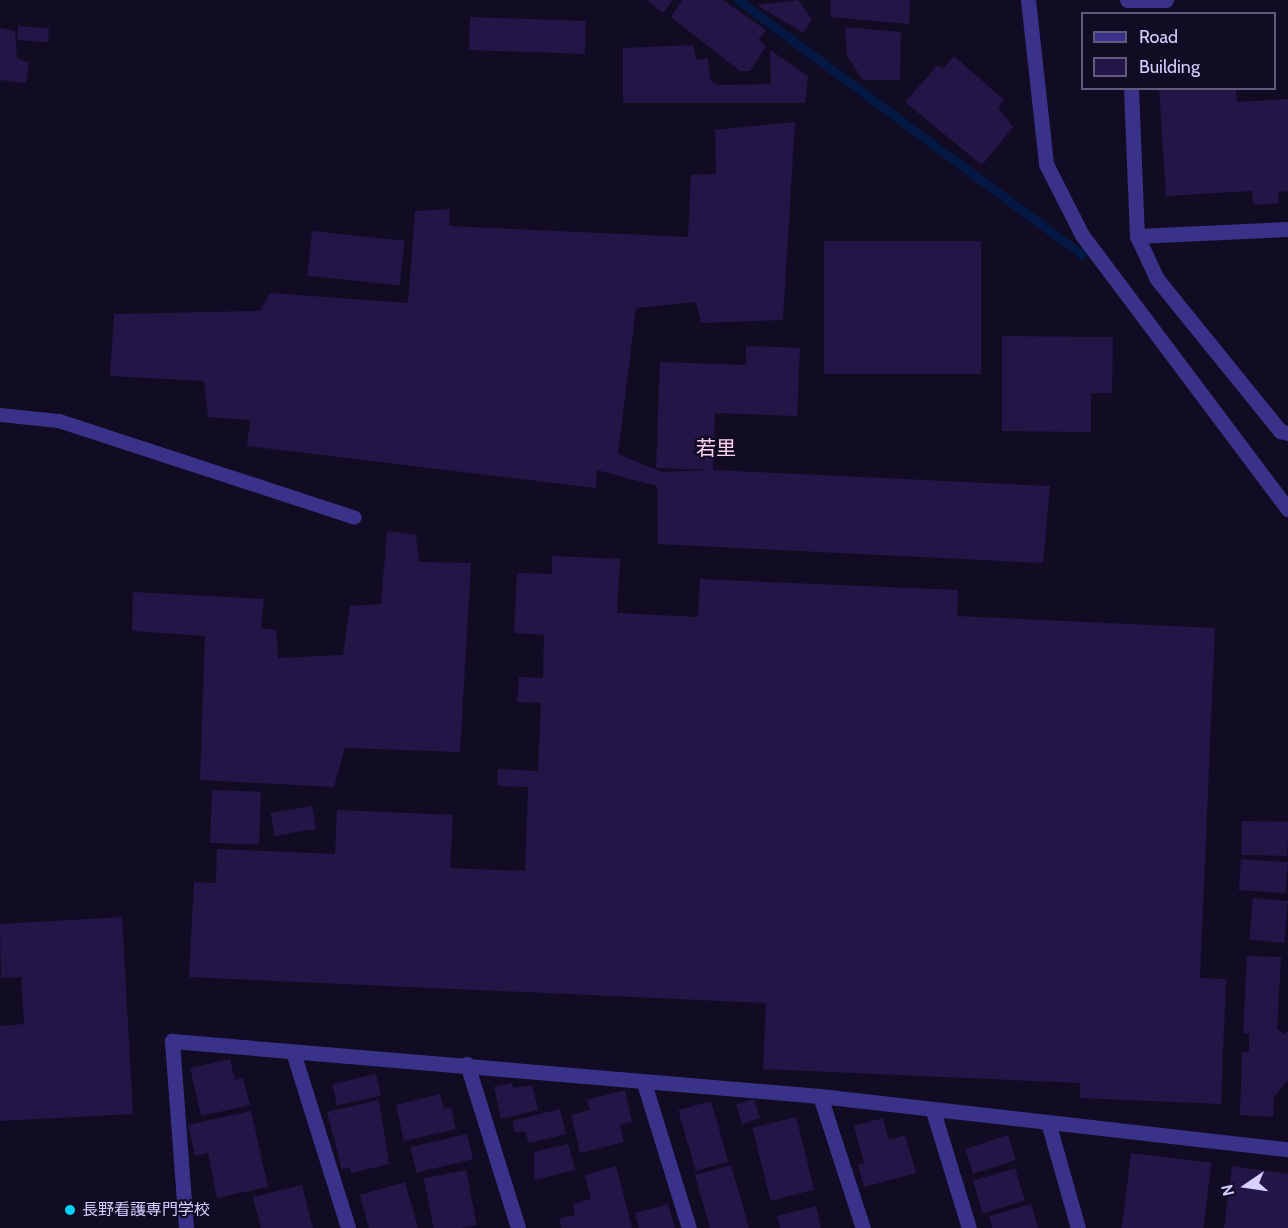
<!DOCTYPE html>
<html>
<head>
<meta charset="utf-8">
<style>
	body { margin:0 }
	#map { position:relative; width:1288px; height:1228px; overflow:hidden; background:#110c24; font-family:Cabin,"Noto Sans JP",sans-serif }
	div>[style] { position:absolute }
	.stream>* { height:9px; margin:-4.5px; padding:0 4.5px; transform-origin:4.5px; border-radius:4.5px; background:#041844 }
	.building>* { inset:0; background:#231647; transform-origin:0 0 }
	.service>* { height:14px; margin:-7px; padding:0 7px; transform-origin:7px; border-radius:7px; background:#3a3288 }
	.minor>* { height:15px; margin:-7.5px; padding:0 7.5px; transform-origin:7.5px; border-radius:7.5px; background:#3a3288 }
	.dots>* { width:16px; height:16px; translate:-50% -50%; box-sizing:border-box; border:3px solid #110c24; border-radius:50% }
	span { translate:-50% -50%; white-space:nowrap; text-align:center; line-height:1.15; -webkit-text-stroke:4.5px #110c24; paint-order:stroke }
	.poi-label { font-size:16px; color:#d7cfff }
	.left { translate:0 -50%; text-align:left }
	.quarter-label { font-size:20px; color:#ffd1ec }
	.legend { position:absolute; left:1081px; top:12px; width:195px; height:78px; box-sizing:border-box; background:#110c24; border:2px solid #605a7c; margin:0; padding:8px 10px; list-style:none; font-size:18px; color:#d7cfff }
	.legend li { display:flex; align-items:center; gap:12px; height:30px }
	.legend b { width:30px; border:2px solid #605a7c }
	.north { position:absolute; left:1216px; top:1156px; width:60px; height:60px; -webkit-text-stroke:4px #110c24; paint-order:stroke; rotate:257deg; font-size:16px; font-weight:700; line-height:24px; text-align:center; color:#d7cfff }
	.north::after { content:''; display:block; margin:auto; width:21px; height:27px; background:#d7cfff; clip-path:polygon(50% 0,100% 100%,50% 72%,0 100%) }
</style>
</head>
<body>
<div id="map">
	<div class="stream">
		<div style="left:738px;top:0;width:428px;rotate:36.5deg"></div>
	</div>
	<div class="building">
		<div style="clip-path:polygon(646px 0,673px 0,663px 13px)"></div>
		<div style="clip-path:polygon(682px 0,723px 0,766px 30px,758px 40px,766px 46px,750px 71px,740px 71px,671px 17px)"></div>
		<div style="clip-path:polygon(798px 0,812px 19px,803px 33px,757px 5px)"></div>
		<div style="clip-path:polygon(831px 0,910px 0,909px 24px,830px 17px)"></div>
		<div style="left:470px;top:17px;width:116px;height:33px;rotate:2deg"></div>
		<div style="left:18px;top:26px;width:31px;height:14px;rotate:4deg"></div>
		<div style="clip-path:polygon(845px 27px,901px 32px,900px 80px,863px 80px,847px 56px)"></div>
		<div style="clip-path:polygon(0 28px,15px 31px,17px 58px,29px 63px,26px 83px,0 80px)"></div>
		<div style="clip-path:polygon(693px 45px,696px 60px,708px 58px,710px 80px,718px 85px,771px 84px,770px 50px,808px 76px,805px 103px,623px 103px,623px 48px)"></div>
		<div style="clip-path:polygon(954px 56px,1004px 100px,998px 107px,1013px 127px,982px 165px,905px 102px,938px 65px,943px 69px)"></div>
		<div style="clip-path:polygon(1159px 88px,1236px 88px,1237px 102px,1288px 99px,1288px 191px,1278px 192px,1279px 203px,1253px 205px,1252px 191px,1166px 196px)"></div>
		<div style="clip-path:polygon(795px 122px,783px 320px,701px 323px,696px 302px,636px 308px,618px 454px,662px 472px,710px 470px,656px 468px,660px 362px,746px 365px,746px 346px,800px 348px,797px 416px,715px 413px,713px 470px,1050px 486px,1043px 563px,658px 544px,657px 486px,597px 470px,596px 488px,247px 446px,250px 420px,208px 417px,204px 381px,110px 376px,114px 314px,260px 311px,270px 293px,408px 303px,415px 211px,450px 209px,449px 226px,688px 237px,691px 175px,716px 174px,715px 130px)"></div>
		<div style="left:312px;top:231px;width:93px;height:45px;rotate:6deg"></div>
		<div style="left:824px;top:241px;width:157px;height:133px"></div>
		<div style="clip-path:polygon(1002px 336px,1113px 337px,1112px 393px,1091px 393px,1091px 432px,1002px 431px)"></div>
		<div style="clip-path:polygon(387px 531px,416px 535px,419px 562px,471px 563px,460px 752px,345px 748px,334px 787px,200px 780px,205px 636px,132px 631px,133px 592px,264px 599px,261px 628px,276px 630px,278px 658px,343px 655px,350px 606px,381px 604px)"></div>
		<div style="clip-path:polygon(552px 556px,620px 559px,617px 613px,698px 617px,700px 579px,958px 590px,957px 616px,1215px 628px,1200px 978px,1226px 979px,1221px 1104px,1080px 1098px,1080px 1083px,763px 1069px,766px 1003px,189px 977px,194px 882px,216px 883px,217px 849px,335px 854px,337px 810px,453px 815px,450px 868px,525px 871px,528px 787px,497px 786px,498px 769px,538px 771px,541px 703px,517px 702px,519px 677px,543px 678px,544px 635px,514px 633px,517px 573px,552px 574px)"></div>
		<div style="left:212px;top:790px;width:49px;height:53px;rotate:2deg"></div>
		<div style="left:312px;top:806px;width:23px;height:42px;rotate:80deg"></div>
		<div style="left:1242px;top:821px;width:46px;height:34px;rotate:1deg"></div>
		<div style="left:1241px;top:859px;width:47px;height:31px;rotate:4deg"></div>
		<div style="left:1253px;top:898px;width:35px;height:42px;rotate:5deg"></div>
		<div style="clip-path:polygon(122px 917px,133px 1114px,0 1121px,0 1026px,24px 1024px,21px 977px,1px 978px,0 924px)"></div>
		<div style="clip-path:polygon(1247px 956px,1281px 957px,1277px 1029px,1284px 1034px,1288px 1030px,1288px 1080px,1274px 1097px,1273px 1117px,1240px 1115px,1242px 1052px,1249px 1052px,1249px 1034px,1243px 1033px)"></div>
		<div style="clip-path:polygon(230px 1059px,235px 1080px,243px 1078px,250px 1105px,201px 1116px,190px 1068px)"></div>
		<div style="left:376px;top:1074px;width:22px;height:45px;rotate:77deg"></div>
		<div style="clip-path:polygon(512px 1083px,513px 1088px,532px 1085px,538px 1110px,501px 1119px,494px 1087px)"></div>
		<div style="clip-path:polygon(625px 1090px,632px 1122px,620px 1125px,624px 1142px,580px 1153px,571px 1115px,590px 1110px,587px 1100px)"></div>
		<div style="clip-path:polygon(440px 1094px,444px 1109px,451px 1107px,456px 1129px,404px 1141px,396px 1105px)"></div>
		<div style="left:754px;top:1099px;width:20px;height:19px;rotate:72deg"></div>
		<div style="clip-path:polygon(379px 1100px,389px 1164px,351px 1173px,350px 1168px,342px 1169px,327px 1112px)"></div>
		<div style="left:711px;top:1101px;width:63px;height:34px;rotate:74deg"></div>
		<div style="clip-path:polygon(560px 1109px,566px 1134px,529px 1143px,525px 1131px,515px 1133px,512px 1121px)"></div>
		<div style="clip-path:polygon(251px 1111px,268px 1187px,217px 1198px,208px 1153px,195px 1156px,188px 1125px)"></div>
		<div style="left:796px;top:1117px;width:75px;height:45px;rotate:76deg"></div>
		<div style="clip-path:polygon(883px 1118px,889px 1140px,905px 1135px,916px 1173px,864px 1187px,858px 1164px,864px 1163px,854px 1126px)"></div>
		<div style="left:467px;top:1134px;width:26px;height:58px;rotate:77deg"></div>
		<div style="left:1008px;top:1135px;width:26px;height:45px;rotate:72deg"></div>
		<div style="clip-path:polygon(568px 1144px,575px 1170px,534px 1180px,534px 1152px)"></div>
		<div style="left:1131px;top:1153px;width:81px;height:76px;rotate:7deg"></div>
		<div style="clip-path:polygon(731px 1165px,749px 1228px,710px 1228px,695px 1175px)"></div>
		<div style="clip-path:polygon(616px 1166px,632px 1228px,561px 1228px,559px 1219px,575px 1215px,573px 1204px,591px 1199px,585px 1175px)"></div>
		<div style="clip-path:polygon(1232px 1166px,1288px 1174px,1288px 1228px,1224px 1228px)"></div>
		<div style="left:1015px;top:1168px;width:34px;height:44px;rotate:73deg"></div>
		<div style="left:466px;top:1170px;width:56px;height:43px;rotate:79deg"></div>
		<div style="clip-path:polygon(405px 1182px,418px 1228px,369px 1228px,360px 1195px)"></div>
		<div style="clip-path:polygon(302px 1185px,313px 1228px,261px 1228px,253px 1197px)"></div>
		<div style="clip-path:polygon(668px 1204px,675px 1228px,639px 1228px,635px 1213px)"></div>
		<div style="clip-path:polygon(1031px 1204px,1038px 1228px,992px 1228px,989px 1216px)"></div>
		<div style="clip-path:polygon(816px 1206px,821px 1228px,780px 1228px,777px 1216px)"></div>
	</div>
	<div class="service">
		<div style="left:0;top:415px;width:59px;rotate:5.8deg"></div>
		<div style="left:59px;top:421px;width:311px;rotate:18.1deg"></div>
	</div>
	<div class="minor">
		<div style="left:1028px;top:0;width:165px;rotate:83.7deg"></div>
		<div style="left:1046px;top:164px;width:80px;rotate:63.1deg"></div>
		<div style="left:1082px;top:235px;width:343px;rotate:53.1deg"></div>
		<div style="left:1127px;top:0;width:39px"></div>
		<div style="left:1131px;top:88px;width:148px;rotate:87.7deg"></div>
		<div style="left:1137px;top:236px;width:47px;rotate:65.1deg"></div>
		<div style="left:1157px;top:279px;width:196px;rotate:51deg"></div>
		<div style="left:1280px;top:431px;width:8px;rotate:14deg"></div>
		<div style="left:1137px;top:236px;width:151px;rotate:-2.7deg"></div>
		<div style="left:293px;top:1052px;width:184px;rotate:72.6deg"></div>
		<div style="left:467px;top:1064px;width:172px;rotate:72.7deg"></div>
		<div style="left:644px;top:1083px;width:152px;rotate:72.8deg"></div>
		<div style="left:820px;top:1096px;width:139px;rotate:72deg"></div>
		<div style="left:933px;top:1111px;width:122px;rotate:72.9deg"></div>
		<div style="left:1048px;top:1122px;width:110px;rotate:74.2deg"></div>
		<div style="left:186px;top:1228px;width:188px;rotate:-94.3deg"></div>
		<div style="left:172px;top:1041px;width:650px;rotate:4.85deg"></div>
		<div style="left:820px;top:1096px;width:471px;rotate:6.5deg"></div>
	</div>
	<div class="dots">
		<div style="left:70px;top:1210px;background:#00d3fa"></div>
	</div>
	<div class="poi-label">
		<span class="left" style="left:82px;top:1210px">長野看護専門学校</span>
	</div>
	<div class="quarter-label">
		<span style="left:716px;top:448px">若里</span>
	</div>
	<ul class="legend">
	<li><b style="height:8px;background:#3a3288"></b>Road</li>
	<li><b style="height:16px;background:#231647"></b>Building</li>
	</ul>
	<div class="north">N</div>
</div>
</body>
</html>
